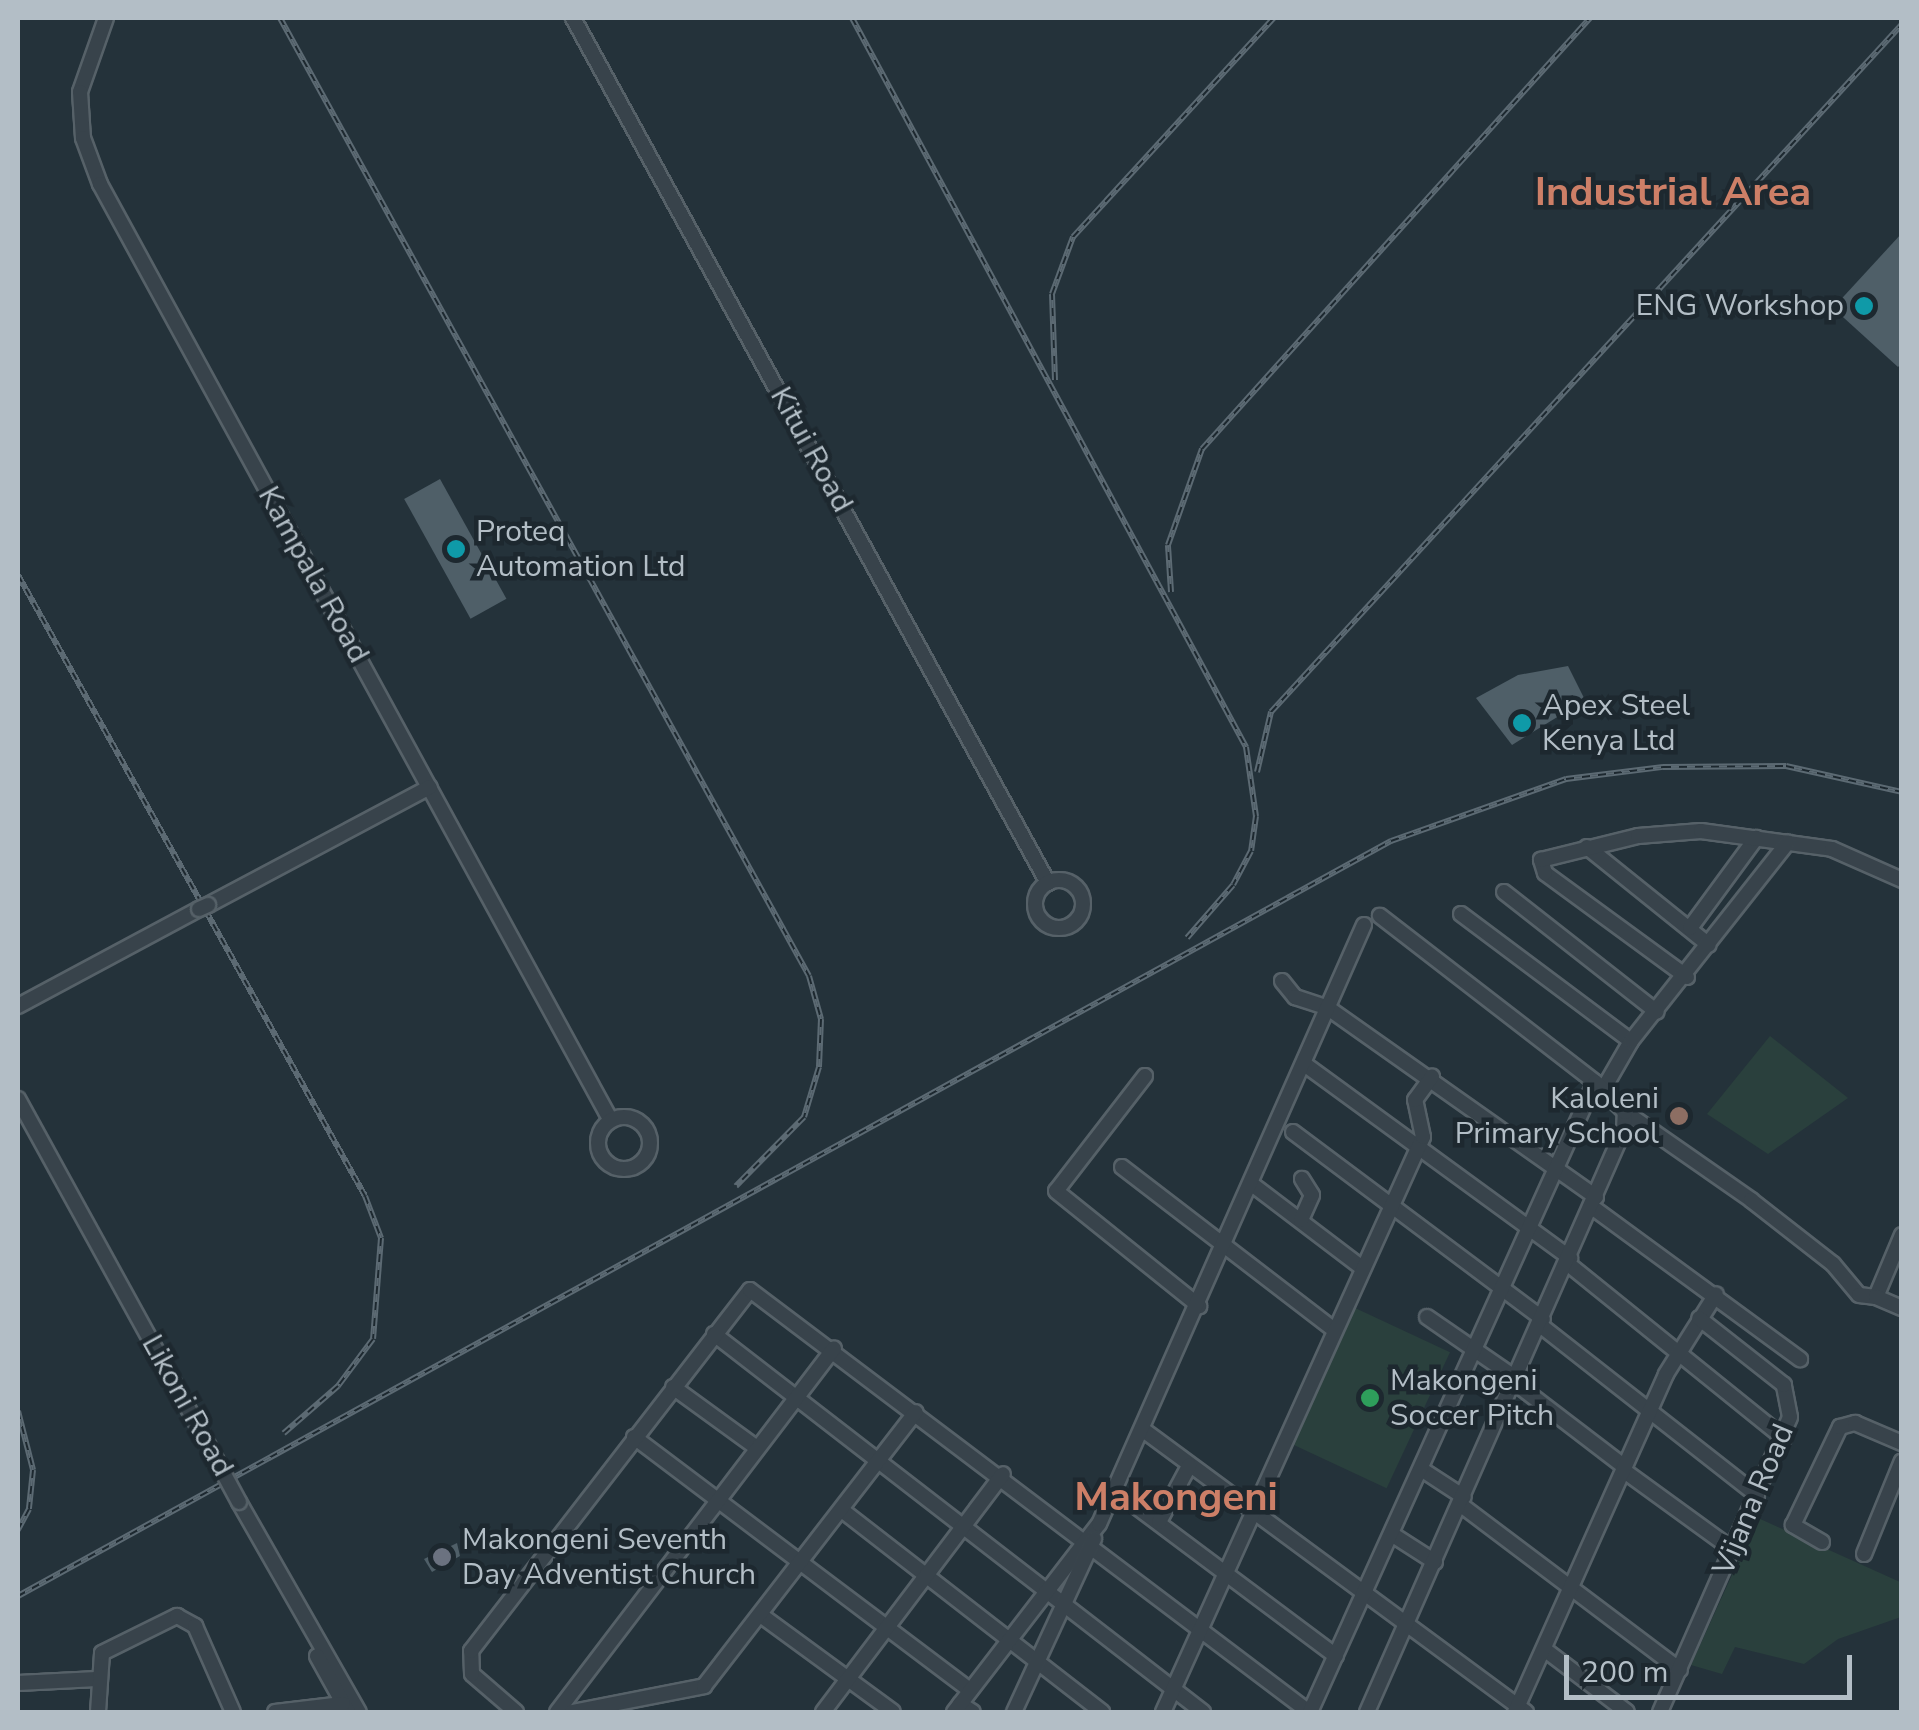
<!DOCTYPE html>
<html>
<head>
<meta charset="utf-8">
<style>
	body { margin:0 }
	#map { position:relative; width:1919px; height:1730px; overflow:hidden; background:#24323a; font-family:"Nunito Sans",sans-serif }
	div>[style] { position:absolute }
	.green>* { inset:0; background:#2a403d; transform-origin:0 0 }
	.building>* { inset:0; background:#4f5f68; transform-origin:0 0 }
	.roads { filter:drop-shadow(2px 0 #566168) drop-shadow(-2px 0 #566168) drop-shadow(0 2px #566168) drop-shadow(0 -2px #566168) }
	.minor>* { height:14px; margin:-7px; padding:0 7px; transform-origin:7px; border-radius:7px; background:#38434b }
	.minor>.ring { margin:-7px; padding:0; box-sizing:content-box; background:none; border:14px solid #38434b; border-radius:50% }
	.rail>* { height:6px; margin-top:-3px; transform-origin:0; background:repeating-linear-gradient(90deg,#1d282f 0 8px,#5c6a73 0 16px); box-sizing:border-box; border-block:2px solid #5c6a73 }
	.bridges { filter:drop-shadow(2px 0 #566168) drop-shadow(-2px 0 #566168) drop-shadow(0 2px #566168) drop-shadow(0 -2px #566168) }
	.minor-bridge>* { height:14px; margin:-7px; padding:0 7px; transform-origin:7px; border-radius:7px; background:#38434b }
	.dots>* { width:28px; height:28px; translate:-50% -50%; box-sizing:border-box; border:5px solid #1d282f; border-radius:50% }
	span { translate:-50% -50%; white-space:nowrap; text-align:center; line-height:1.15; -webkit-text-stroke:9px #1d282f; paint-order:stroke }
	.poi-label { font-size:30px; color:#b3bec6 }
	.right { translate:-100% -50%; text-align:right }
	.left { translate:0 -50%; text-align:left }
	.street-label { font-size:30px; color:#b3bec6 }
	.district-label { font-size:40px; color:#cd7f67; font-weight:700 }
	.frame { position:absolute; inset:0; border:20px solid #b3bec6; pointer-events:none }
	.scale { position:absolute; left:1564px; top:1655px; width:288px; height:45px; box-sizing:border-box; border:5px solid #b3bec6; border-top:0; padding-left:12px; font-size:30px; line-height:35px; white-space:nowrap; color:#b3bec6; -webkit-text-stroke:8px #1d282f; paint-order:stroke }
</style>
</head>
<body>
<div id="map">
	<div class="green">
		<div style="clip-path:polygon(1770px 1036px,1848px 1098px,1768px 1154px,1707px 1114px)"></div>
		<div style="left:1353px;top:1307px;width:107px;height:150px;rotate:25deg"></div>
		<div style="clip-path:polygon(1758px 1518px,1900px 1582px,1901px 1617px,1838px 1639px,1804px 1664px,1735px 1647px,1722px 1674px,1691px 1665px)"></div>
	</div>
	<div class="building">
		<div style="clip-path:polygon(1902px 233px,1902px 363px,1898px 367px,1833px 308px)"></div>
		<div style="left:440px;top:479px;width:137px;height:41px;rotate:61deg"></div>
		<div style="clip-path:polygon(1568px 666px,1585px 700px,1512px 745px,1476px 698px,1518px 675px)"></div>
		<div style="clip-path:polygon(457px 1543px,460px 1556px,432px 1572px,424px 1559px)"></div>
	</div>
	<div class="roads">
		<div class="minor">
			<div style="left:106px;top:18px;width:78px;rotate:109.4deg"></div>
			<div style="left:80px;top:92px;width:46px;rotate:86.3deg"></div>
			<div style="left:83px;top:138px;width:49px;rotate:69.7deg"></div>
			<div style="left:100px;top:184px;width:1065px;rotate:61.39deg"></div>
			<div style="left:573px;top:18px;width:987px;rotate:61.23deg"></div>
			<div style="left:1587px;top:847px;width:156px;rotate:38.8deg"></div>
			<div class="ring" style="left:1035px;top:880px;width:34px;height:34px"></div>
			<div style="left:1504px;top:892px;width:194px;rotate:38.1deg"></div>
			<div style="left:208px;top:905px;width:251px;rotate:-28deg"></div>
			<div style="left:1461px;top:914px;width:212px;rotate:36.8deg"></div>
			<div style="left:1690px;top:928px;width:112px;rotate:-53.7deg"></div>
			<div style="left:1687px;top:977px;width:176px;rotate:-143.8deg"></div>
			<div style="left:1545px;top:873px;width:14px;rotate:-107deg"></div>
			<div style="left:1541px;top:860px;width:100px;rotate:-13.9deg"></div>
			<div style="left:1638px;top:836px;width:63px;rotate:-4.5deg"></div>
			<div style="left:1701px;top:831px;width:132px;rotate:7.8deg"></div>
			<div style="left:1832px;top:849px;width:77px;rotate:23.9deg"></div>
			<div style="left:1282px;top:981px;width:21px;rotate:51deg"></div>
			<div style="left:1295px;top:997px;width:35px;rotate:18deg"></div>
			<div style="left:1328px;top:1008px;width:328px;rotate:35.2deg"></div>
			<div style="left:18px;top:1006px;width:205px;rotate:-28.2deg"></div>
			<div style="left:1307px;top:1066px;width:326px;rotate:36.1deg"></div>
			<div style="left:1145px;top:1076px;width:145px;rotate:127.7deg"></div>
			<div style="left:1056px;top:1191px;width:184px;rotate:38.8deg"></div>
			<div style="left:1604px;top:1088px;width:54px;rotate:-60.1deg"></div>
			<div style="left:1631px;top:1041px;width:253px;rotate:-51.7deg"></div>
			<div style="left:18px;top:1099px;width:401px;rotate:61.2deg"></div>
			<div style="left:1625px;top:1112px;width:154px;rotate:34.9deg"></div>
			<div style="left:1751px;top:1200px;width:104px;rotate:38deg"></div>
			<div style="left:1833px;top:1264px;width:40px;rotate:50deg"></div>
			<div style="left:1859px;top:1295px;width:17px;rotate:7deg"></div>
			<div class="ring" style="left:598px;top:1117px;width:38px;height:38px"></div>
			<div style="left:1293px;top:1132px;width:312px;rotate:36.8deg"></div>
			<div style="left:1122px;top:1167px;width:266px;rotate:37.5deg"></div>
			<div style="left:1253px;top:1185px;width:136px;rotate:37.2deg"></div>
			<div style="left:1592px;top:1207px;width:258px;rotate:36.2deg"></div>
			<div style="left:1301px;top:1220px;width:27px;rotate:-66deg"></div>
			<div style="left:1312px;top:1195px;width:19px;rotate:-122deg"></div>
			<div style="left:1902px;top:1235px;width:67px;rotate:112.8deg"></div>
			<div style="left:1876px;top:1297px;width:28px;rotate:23deg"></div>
			<div style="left:1567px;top:1263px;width:279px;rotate:38.9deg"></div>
			<div style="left:1427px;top:1317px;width:109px;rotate:34.6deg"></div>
			<div style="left:1540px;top:1325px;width:276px;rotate:38.1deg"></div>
			<div style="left:714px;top:1334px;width:618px;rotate:37.7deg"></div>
			<div style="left:1515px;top:1383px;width:138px;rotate:37.4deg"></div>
			<div style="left:673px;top:1387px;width:104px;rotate:36deg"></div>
			<div style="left:1142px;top:1429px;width:477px;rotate:36.4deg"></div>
			<div style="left:634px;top:1437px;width:421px;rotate:37deg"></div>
			<div style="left:1421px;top:1469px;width:51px;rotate:33.1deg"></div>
			<div style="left:1623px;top:1470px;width:136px;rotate:36deg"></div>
			<div style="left:1114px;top:1490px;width:277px;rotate:36.8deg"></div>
			<div style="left:239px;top:1502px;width:242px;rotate:60.3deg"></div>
			<div style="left:1461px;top:1505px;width:274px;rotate:37deg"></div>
			<div style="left:843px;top:1511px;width:328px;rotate:37.8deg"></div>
			<div style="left:1159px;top:1522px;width:64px;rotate:-61.8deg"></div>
			<div style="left:1393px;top:1535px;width:50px;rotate:32.7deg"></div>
			<div style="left:1822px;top:1542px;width:34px;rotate:-150deg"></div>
			<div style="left:1793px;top:1525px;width:109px;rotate:-64.4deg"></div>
			<div style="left:1840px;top:1427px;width:16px;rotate:-15deg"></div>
			<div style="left:1855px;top:1423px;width:51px;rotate:23.1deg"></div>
			<div style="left:1864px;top:1554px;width:100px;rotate:-67.8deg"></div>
			<div style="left:762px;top:1616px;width:162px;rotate:36.2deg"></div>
			<div style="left:1544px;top:1649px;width:104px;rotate:37.2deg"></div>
			<div style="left:317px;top:1656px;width:64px;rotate:61deg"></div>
			<div style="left:18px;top:1683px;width:79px;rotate:-2.9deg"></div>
			<div style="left:960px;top:1704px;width:15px;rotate:32deg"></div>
			<div style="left:98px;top:1712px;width:59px;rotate:-86.1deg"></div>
			<div style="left:102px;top:1653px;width:84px;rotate:-26.3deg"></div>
			<div style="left:177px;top:1616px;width:21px;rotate:29deg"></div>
			<div style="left:195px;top:1626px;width:94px;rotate:66.2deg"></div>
			<div style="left:275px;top:1712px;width:68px;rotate:-6.7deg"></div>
			<div style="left:516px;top:1712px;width:58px;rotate:-139.2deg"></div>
			<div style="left:472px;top:1674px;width:23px;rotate:-92deg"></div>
			<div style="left:471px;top:1651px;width:456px;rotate:-52.3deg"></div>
			<div style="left:750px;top:1290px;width:700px;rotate:37.05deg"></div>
			<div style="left:557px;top:1712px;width:457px;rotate:-52.7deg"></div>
			<div style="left:572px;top:1712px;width:135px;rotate:-11.1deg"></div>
			<div style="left:704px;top:1686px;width:346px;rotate:-52.3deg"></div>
			<div style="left:823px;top:1712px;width:298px;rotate:-52.9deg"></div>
			<div style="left:954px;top:1712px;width:237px;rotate:-52.4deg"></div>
			<div style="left:1099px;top:1524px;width:655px;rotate:-66.14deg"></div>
			<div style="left:1014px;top:1712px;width:191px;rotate:-65.2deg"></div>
			<div style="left:1163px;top:1712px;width:631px;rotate:-65.67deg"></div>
			<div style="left:1423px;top:1137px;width:38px;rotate:-102deg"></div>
			<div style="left:1415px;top:1100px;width:29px;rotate:-54deg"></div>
			<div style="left:1310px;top:1712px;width:691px;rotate:-65.66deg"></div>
			<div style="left:1595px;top:1082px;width:272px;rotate:-142.3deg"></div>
			<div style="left:1367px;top:1712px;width:637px;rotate:-66.21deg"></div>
			<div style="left:1624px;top:1129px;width:17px;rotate:-87deg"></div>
			<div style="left:1625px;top:1112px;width:42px;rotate:-135deg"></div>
			<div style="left:1515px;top:1712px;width:370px;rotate:-65.9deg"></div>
			<div style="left:1666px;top:1374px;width:94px;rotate:-58deg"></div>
			<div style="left:1660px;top:1712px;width:322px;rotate:-66.2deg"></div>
			<div style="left:1790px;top:1417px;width:33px;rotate:-101deg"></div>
			<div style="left:1784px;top:1385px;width:108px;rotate:-141.8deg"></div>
		</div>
	</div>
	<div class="rail">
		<div style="left:280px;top:18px;width:1094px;rotate:61.09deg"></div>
		<div style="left:809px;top:976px;width:45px;rotate:74.4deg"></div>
		<div style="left:821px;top:1019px;width:48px;rotate:92.4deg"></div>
		<div style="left:819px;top:1067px;width:52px;rotate:106.7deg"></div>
		<div style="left:804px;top:1117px;width:97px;rotate:134.6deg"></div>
		<div style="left:852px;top:18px;width:829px;rotate:61.61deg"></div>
		<div style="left:1246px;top:747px;width:70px;rotate:81.8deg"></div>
		<div style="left:1256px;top:816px;width:35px;rotate:98deg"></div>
		<div style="left:1251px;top:851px;width:38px;rotate:118deg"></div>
		<div style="left:1233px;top:885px;width:70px;rotate:131deg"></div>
		<div style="left:1055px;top:380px;width:86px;rotate:-92deg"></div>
		<div style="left:1052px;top:294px;width:61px;rotate:-69.8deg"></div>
		<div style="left:1073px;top:237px;width:297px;rotate:-47.5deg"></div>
		<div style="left:18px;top:575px;width:711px;rotate:60.8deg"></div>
		<div style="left:365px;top:1196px;width:45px;rotate:69.1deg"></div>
		<div style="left:381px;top:1238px;width:101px;rotate:94.5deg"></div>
		<div style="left:373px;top:1339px;width:59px;rotate:126.7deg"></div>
		<div style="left:338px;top:1386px;width:72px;rotate:139deg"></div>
		<div style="left:1171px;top:592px;width:47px;rotate:-93.7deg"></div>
		<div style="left:1168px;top:545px;width:102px;rotate:-70.5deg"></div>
		<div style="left:1202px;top:449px;width:580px;rotate:-48.01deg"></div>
		<div style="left:1257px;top:772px;width:62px;rotate:-76.9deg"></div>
		<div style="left:1271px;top:712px;width:934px;rotate:-47.47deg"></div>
		<div style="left:18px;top:1411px;width:61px;rotate:75.7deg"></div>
		<div style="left:33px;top:1470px;width:39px;rotate:96deg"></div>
		<div style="left:29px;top:1509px;width:24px;rotate:118deg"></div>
		<div style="left:18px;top:1596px;width:1567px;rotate:-28.81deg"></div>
		<div style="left:1391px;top:841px;width:186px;rotate:-19.5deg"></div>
		<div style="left:1566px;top:779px;width:98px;rotate:-7.1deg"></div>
		<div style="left:1663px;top:767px;width:123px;rotate:-0.5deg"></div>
		<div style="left:1786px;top:766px;width:119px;rotate:12.6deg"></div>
	</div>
	<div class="bridges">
		<div class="minor-bridge">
			<div style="left:199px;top:909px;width:10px;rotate:-24deg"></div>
			<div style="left:211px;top:1450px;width:59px;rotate:61.7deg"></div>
		</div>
	</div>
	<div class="dots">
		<div style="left:1864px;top:306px;background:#0f9aa8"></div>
		<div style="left:456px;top:549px;background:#0f9aa8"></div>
		<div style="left:1522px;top:723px;background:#0f9aa8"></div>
		<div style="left:1679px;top:1116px;background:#8d6e63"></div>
		<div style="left:1370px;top:1398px;background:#2e9e5b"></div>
		<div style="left:442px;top:1557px;background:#6b7280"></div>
	</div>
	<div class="poi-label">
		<span class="right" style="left:1844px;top:306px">ENG Workshop</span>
		<span class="left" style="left:476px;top:549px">Proteq<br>Automation Ltd</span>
		<span class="left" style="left:1542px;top:723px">Apex Steel<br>Kenya Ltd</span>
		<span class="right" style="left:1659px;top:1116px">Kaloleni<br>Primary School</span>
		<span class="left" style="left:1390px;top:1398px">Makongeni<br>Soccer Pitch</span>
		<span class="left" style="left:462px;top:1557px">Makongeni Seventh<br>Day Adventist Church</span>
	</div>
	<div class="street-label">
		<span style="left:811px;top:450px;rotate:61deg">Kitui Road</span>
		<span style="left:313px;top:575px;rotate:61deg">Kampala Road</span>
		<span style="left:187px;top:1406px;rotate:61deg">Likoni Road</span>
		<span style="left:1754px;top:1500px;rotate:-67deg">Vijana Road</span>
	</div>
	<div class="district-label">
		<span style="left:1673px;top:192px">Industrial Area</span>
		<span style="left:1176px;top:1497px">Makongeni</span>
	</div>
	<div class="frame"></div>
	<div class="scale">200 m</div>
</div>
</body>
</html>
